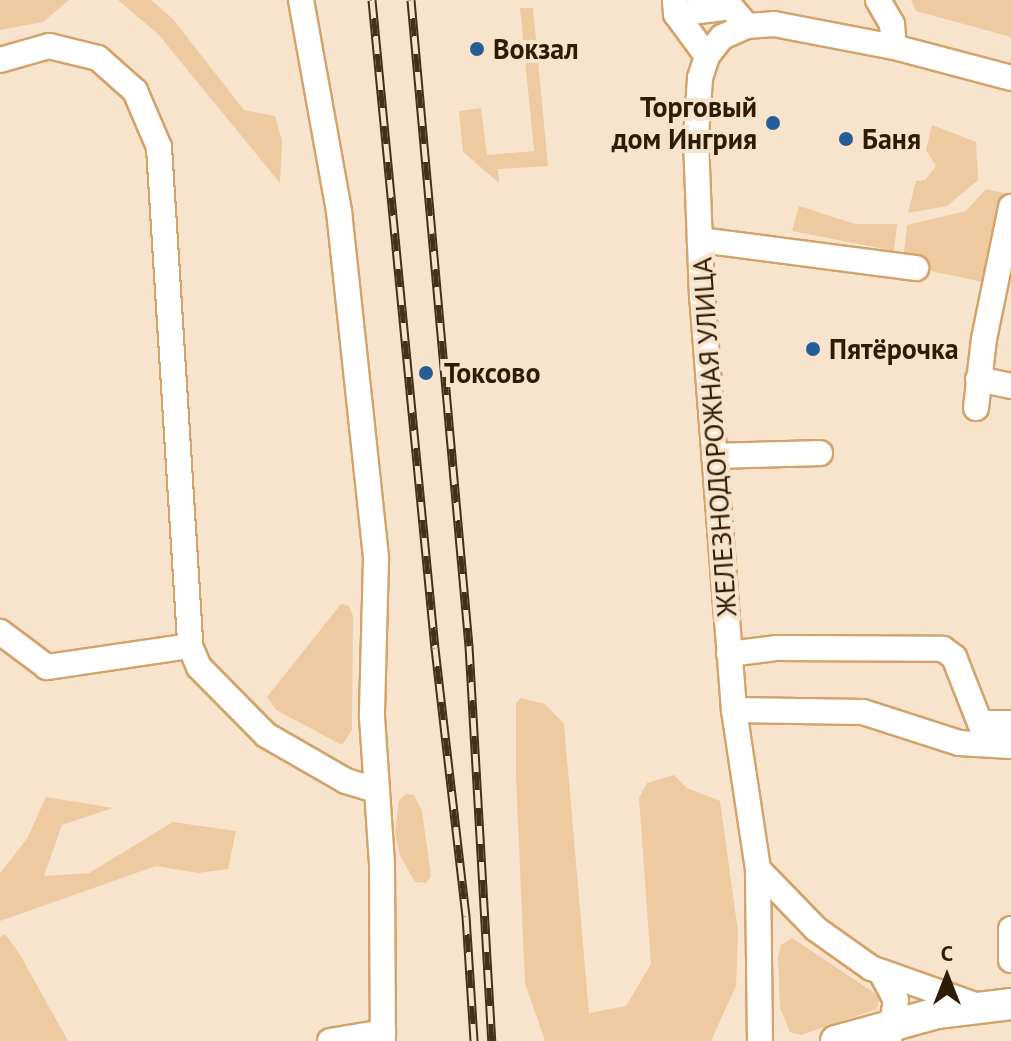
<!DOCTYPE html>
<html>
<head>
<meta charset="utf-8">
<style>
	body { margin:0 }
	#map { position:relative; width:1011px; height:1041px; overflow:hidden; background:#f8e4cd; font-family:"PT Sans",sans-serif }
	div>[style] { position:absolute }
	.green>* { inset:0; background:#eecaa0 }
	.roads { filter:drop-shadow(2px 0 #d2a36a) drop-shadow(-2px 0 #d2a36a) drop-shadow(0 2px #d2a36a) drop-shadow(0 -2px #d2a36a) }
	.minor>* { height:24px; margin:-12px; padding:0 12px; transform-origin:12px; border-radius:12px; background:#fff }
	.major>* { height:30px; margin:-15px; padding:0 15px; transform-origin:15px; border-radius:15px; background:#fff }
	.rail>* { height:9px; margin-top:-4.5px; transform-origin:0; background:repeating-linear-gradient(90deg,#f8e4cd 0 18px,#433119 0 36px); box-sizing:border-box; border-block:2px solid #433119 }
	.dots>* { width:22px; height:22px; translate:-50% -50%; box-sizing:border-box; border:4px solid #f8e4cd; border-radius:50% }
	span { translate:-50% -50%; white-space:nowrap; text-align:center; line-height:1.15; -webkit-text-stroke:8px #f8e4cd; paint-order:stroke }
	.poi-label { font-size:28px; color:#2e1c04; font-weight:700 }
	.left { translate:0 -50%; text-align:left }
	.right { translate:-100% -50%; text-align:right }
	.street-label { font-size:28px; color:#2e1c04 }
	.north { position:absolute; left:907px; top:937px; width:80px; height:80px; -webkit-text-stroke:6px #f8e4cd; paint-order:stroke; rotate:0deg; font-size:22px; font-weight:700; line-height:32px; text-align:center; color:#2e1c04 }
	.north::after { content:''; display:block; margin:auto; width:28px; height:36px; background:#2e1c04; clip-path:polygon(50% 0,100% 100%,50% 72%,0 100%) }
</style>
</head>
<body>
<div id="map">
	<div class="green">
		<div style="clip-path:polygon(0 0,69px 0,43px 22px,0 30px)"></div>
		<div style="clip-path:polygon(118px 0,151px 0,172px 18px,244px 110px,275px 116px,282px 141px,280px 183px,158px 34px)"></div>
		<div style="clip-path:polygon(911px 0,1011px 0,1011px 37px,916px 11px)"></div>
		<div style="clip-path:polygon(520px 8px,533px 8px,548px 166px,498px 169px,499px 183px,463px 152px,459px 111px,481px 108px,487px 155px,534px 151px)"></div>
		<div style="clip-path:polygon(932px 125px,976px 142px,978px 180px,947px 206px,908px 213px,916px 181px,925px 180px,936px 166px,926px 150px)"></div>
		<div style="clip-path:polygon(986px 189px,1008px 194px,983px 282px,921px 269px,922px 257px,904px 252px,907px 225px,966px 211px)"></div>
		<div style="clip-path:polygon(799px 206px,855px 224px,897px 224px,894px 251px,792px 231px)"></div>
		<div style="clip-path:polygon(341px 604px,349px 606px,353px 616px,352px 730px,342px 745px,276px 710px,267px 697px)"></div>
		<div style="clip-path:polygon(521px 698px,545px 704px,564px 724px,589px 1013px,626px 1006px,651px 964px,639px 798px,647px 783px,674px 775px,687px 788px,720px 801px,738px 932px,736px 986px,711px 1041px,545px 1041px,525px 983px,516px 777px,516px 703px)"></div>
		<div style="clip-path:polygon(406px 794px,414px 795px,422px 811px,431px 877px,426px 883px,415px 882px,400px 856px,395px 833px,399px 800px)"></div>
		<div style="clip-path:polygon(46px 797px,113px 808px,62px 825px,44px 876px,89px 873px,173px 822px,236px 831px,228px 869px,198px 873px,156px 866px,0 921px,0 873px,27px 839px)"></div>
		<div style="clip-path:polygon(5px 934px,19px 953px,68px 1041px,0 1041px,0 937px)"></div>
		<div style="clip-path:polygon(792px 938px,873px 992px,879px 998px,877px 1009px,801px 1035px,790px 1032px,780px 1008px,778px 957px,781px 945px)"></div>
	</div>
	<div class="roads">
		<div class="minor">
			<div style="left:301px;top:0;width:214px;rotate:79.8deg"></div>
			<div style="left:339px;top:211px;width:350px;rotate:83.9deg"></div>
			<div style="left:376px;top:559px;width:158px;rotate:91.5deg"></div>
			<div style="left:372px;top:717px;width:148px;rotate:86.1deg"></div>
			<div style="left:382px;top:865px;width:176px;rotate:89.7deg"></div>
			<div style="left:878px;top:0;width:28px;rotate:60deg"></div>
			<div style="left:892px;top:24px;width:23px;rotate:85deg"></div>
			<div style="left:675px;top:2px;width:12px;rotate:85deg"></div>
			<div style="left:676px;top:14px;width:52px;rotate:53.6deg"></div>
			<div style="left:676px;top:14px;width:55px;rotate:-7.3deg"></div>
			<div style="left:731px;top:7px;width:25px;rotate:50deg"></div>
			<div style="left:0;top:60px;width:51px;rotate:-15.9deg"></div>
			<div style="left:49px;top:46px;width:50px;rotate:13.8deg"></div>
			<div style="left:98px;top:58px;width:50px;rotate:41.7deg"></div>
			<div style="left:135px;top:91px;width:61px;rotate:66.8deg"></div>
			<div style="left:159px;top:147px;width:500px;rotate:86.4deg"></div>
			<div style="left:190px;top:646px;width:145px;rotate:171.6deg"></div>
			<div style="left:47px;top:667px;width:59px;rotate:-143.3deg"></div>
			<div style="left:700px;top:240px;width:218px;rotate:7.4deg"></div>
			<div style="left:978px;top:379px;width:34px;rotate:12deg"></div>
			<div style="left:976px;top:408px;width:69px;rotate:-83.4deg"></div>
			<div style="left:984px;top:339px;width:135px;rotate:-78.4deg"></div>
			<div style="left:714px;top:456px;width:106px;rotate:-1.6deg"></div>
			<div style="left:190px;top:646px;width:23px;rotate:67deg"></div>
			<div style="left:199px;top:667px;width:95px;rotate:45.4deg"></div>
			<div style="left:266px;top:735px;width:92px;rotate:29.9deg"></div>
			<div style="left:346px;top:781px;width:31px;rotate:17deg"></div>
			<div style="left:729px;top:654px;width:47px;rotate:-7.3deg"></div>
			<div style="left:776px;top:648px;width:167px;rotate:0.3deg"></div>
			<div style="left:943px;top:649px;width:14px;rotate:36deg"></div>
			<div style="left:954px;top:657px;width:71px;rotate:68.5deg"></div>
			<div style="left:980px;top:723px;width:31px"></div>
			<div style="left:734px;top:710px;width:129px;rotate:0.9deg"></div>
			<div style="left:863px;top:712px;width:101px;rotate:17.9deg"></div>
			<div style="left:959px;top:743px;width:52px;rotate:3.3deg"></div>
			<div style="left:758px;top:869px;width:83px;rotate:46deg"></div>
			<div style="left:816px;top:929px;width:67px;rotate:35.3deg"></div>
			<div style="left:871px;top:968px;width:110px;rotate:19.6deg"></div>
			<div style="left:1011px;top:929px;width:31px;rotate:90deg"></div>
			<div style="left:883px;top:976px;width:27px;rotate:62deg"></div>
			<div style="left:896px;top:1000px;width:41px;rotate:99.9deg"></div>
			<div style="left:330px;top:1041px;width:54px;rotate:-9.6deg"></div>
			<div style="left:760px;top:1041px;width:172px;rotate:-90.7deg"></div>
			<div style="left:758px;top:869px;width:161px;rotate:-98.6deg"></div>
			<div style="left:734px;top:710px;width:415px;rotate:-94.4deg"></div>
			<div style="left:702px;top:296px;width:159px;rotate:-92.2deg"></div>
			<div style="left:696px;top:137px;width:59px;rotate:-86.1deg"></div>
			<div style="left:700px;top:78px;width:23px;rotate:-72deg"></div>
			<div style="left:707px;top:56px;width:24px;rotate:-52deg"></div>
			<div style="left:722px;top:37px;width:27px;rotate:-24deg"></div>
			<div style="left:747px;top:26px;width:27px;rotate:-4deg"></div>
			<div style="left:774px;top:24px;width:122px;rotate:10.9deg"></div>
			<div style="left:894px;top:47px;width:121px;rotate:14.8deg"></div>
		</div>
		<div class="major">
			<div style="left:836px;top:1041px;width:105px;rotate:-15.5deg"></div>
			<div style="left:937px;top:1013px;width:75px;rotate:-6.9deg"></div>
		</div>
	</div>
	<div class="rail">
		<div style="left:372px;top:0;width:651px;rotate:84.45deg"></div>
		<div style="left:435px;top:648px;width:270px;rotate:83.4deg"></div>
		<div style="left:466px;top:916px;width:125px;rotate:86.3deg"></div>
		<div style="left:411px;top:0;width:649px;rotate:84.87deg"></div>
		<div style="left:469px;top:646px;width:396px;rotate:86.7deg"></div>
	</div>
	<div class="dots">
		<div style="left:477px;top:49px;background:#255e96"></div>
		<div style="left:773px;top:123px;background:#255e96"></div>
		<div style="left:846px;top:139px;background:#255e96"></div>
		<div style="left:813px;top:349px;background:#255e96"></div>
		<div style="left:426px;top:373px;background:#255e96"></div>
	</div>
	<div class="poi-label">
		<span class="left" style="left:493px;top:49px">Вокзал</span>
		<span class="right" style="left:757px;top:123px">Торговый<br>дом Ингрия</span>
		<span class="left" style="left:862px;top:139px">Баня</span>
		<span class="left" style="left:829px;top:349px">Пятёрочка</span>
		<span class="left" style="left:444px;top:373px">Токсово</span>
	</div>
	<div class="street-label">
		<span style="left:714px;top:437px;rotate:-94deg">ЖЕЛЕЗНОДОРОЖНАЯ УЛИЦА</span>
	</div>
	<div class="north">С</div>
</div>
</body>
</html>
